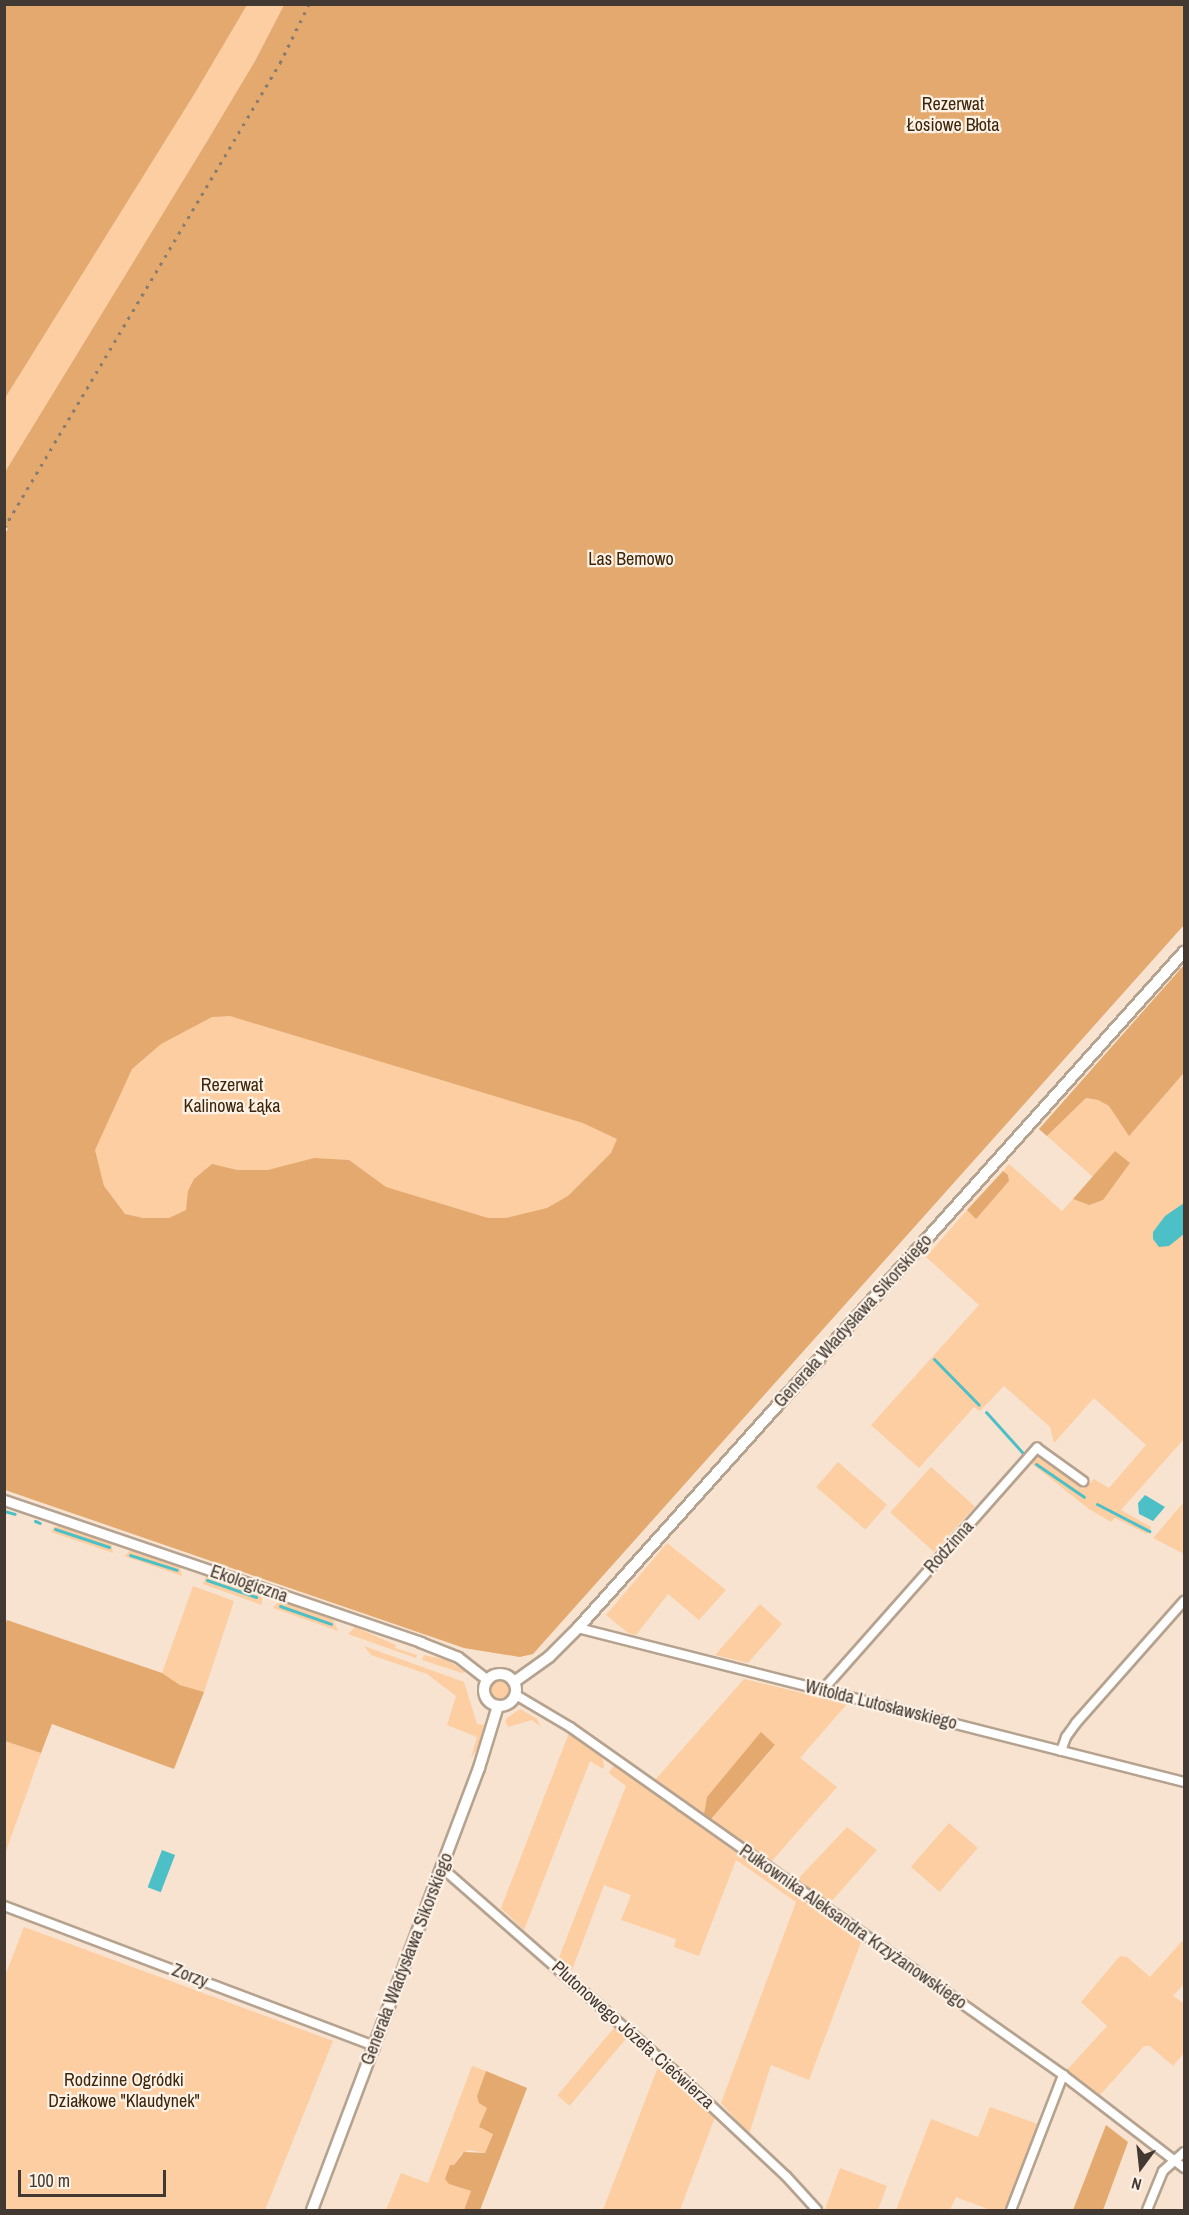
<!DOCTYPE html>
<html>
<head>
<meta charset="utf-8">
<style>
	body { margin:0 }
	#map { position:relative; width:1189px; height:2215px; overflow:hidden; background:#f7e3d0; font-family:"Archivo Narrow",sans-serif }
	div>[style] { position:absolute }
	.green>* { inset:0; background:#fccea2; transform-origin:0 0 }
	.round { border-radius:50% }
	.forest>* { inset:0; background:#e3a96e }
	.water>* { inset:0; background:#4dbfc6; transform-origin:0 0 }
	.stream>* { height:3px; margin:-1.5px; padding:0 1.5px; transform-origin:1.5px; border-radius:1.5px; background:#4dbfc6 }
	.roads { filter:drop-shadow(2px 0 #b5a28f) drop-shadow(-2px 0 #b5a28f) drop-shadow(0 2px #b5a28f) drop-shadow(0 -2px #b5a28f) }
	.minor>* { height:8px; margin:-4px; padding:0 4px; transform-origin:4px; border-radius:4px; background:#fff }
	.tertiary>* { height:9px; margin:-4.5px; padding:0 4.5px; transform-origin:4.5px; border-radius:4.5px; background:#fff }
	.secondary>* { height:10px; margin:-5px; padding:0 5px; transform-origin:5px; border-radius:5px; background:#fff }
	.secondary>.ring { margin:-5px; padding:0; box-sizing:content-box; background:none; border:10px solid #fff; border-radius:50% }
	.rail>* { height:3px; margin-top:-1.5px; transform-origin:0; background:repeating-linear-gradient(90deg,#887c70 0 3px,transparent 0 9px) }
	span { translate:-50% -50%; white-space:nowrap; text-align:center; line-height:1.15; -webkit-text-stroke:4.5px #fef2e6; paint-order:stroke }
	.park-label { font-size:18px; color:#3c250a }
	.street-label { font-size:18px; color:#413932 }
	.frame { position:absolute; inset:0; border:6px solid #413932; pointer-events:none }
	.north { position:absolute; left:1111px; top:2137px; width:60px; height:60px; -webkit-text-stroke:4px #fef2e6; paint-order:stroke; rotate:195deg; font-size:16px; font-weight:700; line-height:24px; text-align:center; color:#413932 }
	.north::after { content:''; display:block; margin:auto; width:21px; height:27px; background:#413932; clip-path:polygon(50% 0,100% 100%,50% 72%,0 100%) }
	.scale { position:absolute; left:18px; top:2170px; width:148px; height:27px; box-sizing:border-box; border:3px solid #413932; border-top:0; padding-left:8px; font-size:18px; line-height:21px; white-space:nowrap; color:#413932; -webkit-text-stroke:4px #fef2e6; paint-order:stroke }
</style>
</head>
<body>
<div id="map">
	<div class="green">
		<div style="clip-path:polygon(247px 5px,284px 5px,255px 61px,206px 143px,5px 472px,4px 398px,195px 93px)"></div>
		<div style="clip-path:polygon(220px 1007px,675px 1139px,502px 1244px,187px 1210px,145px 1245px,82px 1165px,129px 1063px)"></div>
		<div style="clip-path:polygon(1184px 1074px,1184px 1439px,1121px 1510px,1151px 1527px,1147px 1534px,1115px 1518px,1111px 1522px,1089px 1509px,1031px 1463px,1038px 1457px,1042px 1459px,1083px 1489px,1094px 1479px,1109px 1488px,1146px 1445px,1094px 1398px,1054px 1443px,1050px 1427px,1004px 1386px,980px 1411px,974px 1407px,919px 1468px,871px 1425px,979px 1305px,926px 1257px,967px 1210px,976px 1218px,1009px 1181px,1008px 1175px,1003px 1171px,1009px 1164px,1062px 1211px,1073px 1199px,1089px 1205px,1115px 1151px,1093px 1177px,1047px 1136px,1086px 1098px,1098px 1100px,1109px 1106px,1129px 1135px)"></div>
		<div style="left:838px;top:1462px;width:65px;height:33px;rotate:41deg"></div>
		<div style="left:931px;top:1467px;width:59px;height:61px;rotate:42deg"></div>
		<div style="clip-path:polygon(1184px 1502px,1184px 1554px,1153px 1538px)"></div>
		<div style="clip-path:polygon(60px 1526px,111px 1543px,113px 1553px,51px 1532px,54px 1527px)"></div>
		<div style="clip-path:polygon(667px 1543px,726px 1590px,699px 1620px,668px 1594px,636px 1635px,628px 1633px,606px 1615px)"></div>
		<div style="clip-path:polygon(131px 1550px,180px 1567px,182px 1576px,124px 1556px)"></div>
		<div style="clip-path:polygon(206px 1576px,258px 1594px,262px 1598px,262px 1605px,203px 1584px)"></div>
		<div style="clip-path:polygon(193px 1586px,234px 1601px,204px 1692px,180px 1685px,162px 1673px)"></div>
		<div style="clip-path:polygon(283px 1602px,333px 1620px,338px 1631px,273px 1608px,277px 1603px)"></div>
		<div style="clip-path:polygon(760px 1604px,782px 1624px,748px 1663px,715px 1655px)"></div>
		<div style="clip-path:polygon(355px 1627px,396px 1645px,395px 1648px,417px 1655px,416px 1658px,348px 1634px)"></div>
		<div style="clip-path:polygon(364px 1646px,464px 1682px,477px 1724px,484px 1725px,478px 1748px,471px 1758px,477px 1737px,447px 1725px,456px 1696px,427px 1674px,371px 1655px)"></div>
		<div style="clip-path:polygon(424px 1655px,447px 1660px,466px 1672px,462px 1673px,422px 1660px)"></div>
		<div style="clip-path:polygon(744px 1679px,847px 1704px,800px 1758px,837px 1787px,771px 1862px,711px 1819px,775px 1746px,761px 1733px,707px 1797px,704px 1814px,655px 1780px)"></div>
		<div class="round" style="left:489px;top:1679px;width:22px;height:22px"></div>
		<div style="clip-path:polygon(520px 1709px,537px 1719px,541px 1727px,532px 1720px,508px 1727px,505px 1721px,507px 1718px)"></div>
		<div style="clip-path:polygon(569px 1733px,602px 1757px,604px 1765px,603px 1769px,590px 1761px,524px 1930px,501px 1908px)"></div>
		<div style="clip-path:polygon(5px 1741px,41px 1753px,5px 1854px,4px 1741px)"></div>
		<div style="clip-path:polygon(614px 1765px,861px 1942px,809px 2080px,771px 2065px,749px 2134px,721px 2103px,796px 1902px,736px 1860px,699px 1956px,674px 1947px,676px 1939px,621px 1920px,631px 1895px,604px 1885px,572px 1970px,558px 1960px,626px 1786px,609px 1773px)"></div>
		<div style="left:949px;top:1823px;width:38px;height:58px;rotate:41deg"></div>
		<div style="clip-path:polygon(847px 1827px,877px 1850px,830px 1903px,797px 1880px)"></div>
		<div style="clip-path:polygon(24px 1927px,333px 2041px,265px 2210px,5px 2210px,5px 1976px)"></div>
		<div style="clip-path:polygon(1184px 1939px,1184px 1984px,1173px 1996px,1184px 2003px,1184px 2053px,1173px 2066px,1150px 2046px,1144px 2046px,1100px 2095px,1067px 2070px,1107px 2026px,1081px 2002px,1120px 1956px,1127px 1957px,1150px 1977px)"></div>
		<div style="left:614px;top:2028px;width:16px;height:88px;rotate:40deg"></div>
		<div style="clip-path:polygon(472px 2066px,486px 2071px,477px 2096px,487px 2107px,481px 2129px,493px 2133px,485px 2153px,469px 2150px,461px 2154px,454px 2165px,449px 2184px,471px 2191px,464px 2210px,386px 2210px,401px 2173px,428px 2183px)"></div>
		<div style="clip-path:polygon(658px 2067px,715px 2117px,680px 2210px,603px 2210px)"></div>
		<div style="clip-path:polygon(990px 2107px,1038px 2124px,1006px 2210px,990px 2210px,956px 2197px,950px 2210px,896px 2210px,931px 2119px,978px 2137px)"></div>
		<div style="clip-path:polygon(840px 2168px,887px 2186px,878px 2210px,825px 2209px)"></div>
	</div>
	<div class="forest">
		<div style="clip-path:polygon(5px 4px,247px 5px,195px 93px,5px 398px)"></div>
		<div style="clip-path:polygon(evenodd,284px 5px,1184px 5px,1184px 925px,533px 1654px,520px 1657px,464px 1648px,5px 1490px,4px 534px,8px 529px,5px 526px,5px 472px,206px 143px,255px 61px,284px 5px,230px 1016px,583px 1123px,617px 1139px,611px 1153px,568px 1196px,547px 1208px,506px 1218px,488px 1218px,386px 1187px,349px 1160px,314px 1158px,268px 1170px,237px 1170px,212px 1164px,194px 1179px,188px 1191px,186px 1210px,169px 1218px,143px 1218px,125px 1214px,104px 1186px,95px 1150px,132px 1069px,161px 1044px,212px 1017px,230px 1016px)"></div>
		<div style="clip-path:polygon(1184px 965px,1184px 1073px,1129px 1136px,1109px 1106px,1098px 1100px,1086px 1098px,1047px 1136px,1039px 1129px)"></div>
		<div style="clip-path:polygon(1115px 1151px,1130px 1163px,1103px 1200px,1089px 1205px,1073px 1199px)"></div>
		<div style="clip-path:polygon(1003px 1171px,1008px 1175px,1009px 1181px,976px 1219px,967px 1210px)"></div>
		<div style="clip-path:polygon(7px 1620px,162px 1673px,180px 1685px,204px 1692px,174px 1769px,52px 1724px,41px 1753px,5px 1741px,4px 1628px)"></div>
		<div style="clip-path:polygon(761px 1732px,775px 1745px,711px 1819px,704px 1814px,707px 1797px)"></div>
		<div style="clip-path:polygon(486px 2071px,527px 2088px,480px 2210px,464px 2210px,471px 2191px,449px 2184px,445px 2179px,450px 2165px,454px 2165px,464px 2152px,485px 2153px,493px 2134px,479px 2127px,487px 2108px,479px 2103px,477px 2096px)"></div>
		<div style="clip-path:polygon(1106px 2125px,1128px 2142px,1103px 2210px,1073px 2210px)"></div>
	</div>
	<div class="water">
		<div style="clip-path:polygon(1184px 1203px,1184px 1234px,1169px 1246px,1159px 1247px,1153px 1239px,1153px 1232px,1165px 1216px)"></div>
		<div style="clip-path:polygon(1145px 1495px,1165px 1507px,1153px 1521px,1139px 1514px,1138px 1503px)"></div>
		<div style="left:162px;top:1850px;width:14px;height:40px;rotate:21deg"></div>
	</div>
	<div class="stream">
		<div style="left:934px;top:1359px;width:64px;rotate:45.6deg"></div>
		<div style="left:986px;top:1412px;width:54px;rotate:48deg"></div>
		<div style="left:1036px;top:1464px;width:58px;rotate:34.5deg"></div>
		<div style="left:1097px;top:1504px;width:59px;rotate:27.4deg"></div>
		<div style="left:4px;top:1511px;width:11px;rotate:15deg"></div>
		<div style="left:35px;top:1521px;width:5px;rotate:22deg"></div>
		<div style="left:55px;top:1529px;width:57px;rotate:18.4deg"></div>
		<div style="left:130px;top:1555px;width:49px;rotate:17.7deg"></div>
		<div style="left:207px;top:1580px;width:52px;rotate:19.1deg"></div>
		<div style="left:280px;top:1606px;width:54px;rotate:19.4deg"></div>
	</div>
	<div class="roads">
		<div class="minor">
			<div style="left:578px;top:1628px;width:625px;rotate:14.26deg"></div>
			<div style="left:825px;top:1690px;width:5px;rotate:-68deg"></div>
			<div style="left:827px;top:1685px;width:317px;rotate:-48.5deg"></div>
			<div style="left:1037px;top:1448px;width:57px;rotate:35.7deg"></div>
			<div style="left:516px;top:1695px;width:63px;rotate:30.7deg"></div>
			<div style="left:570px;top:1727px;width:137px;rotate:35.2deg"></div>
			<div style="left:682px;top:1806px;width:466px;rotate:35.2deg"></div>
			<div style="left:1063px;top:2075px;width:153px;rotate:37.5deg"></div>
			<div style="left:1061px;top:1751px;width:15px;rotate:-70deg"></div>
			<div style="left:1066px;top:1737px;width:17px;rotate:-54deg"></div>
			<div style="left:1076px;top:1723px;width:163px;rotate:-48.5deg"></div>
			<div style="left:442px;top:1868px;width:307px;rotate:41.2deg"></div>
			<div style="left:673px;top:2070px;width:155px;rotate:43.2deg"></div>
			<div style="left:786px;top:2176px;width:46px;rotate:47.6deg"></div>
			<div style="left:4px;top:1906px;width:397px;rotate:20.7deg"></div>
			<div style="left:1011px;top:2210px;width:145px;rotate:-68.9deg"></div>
			<div style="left:1147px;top:2210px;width:42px;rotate:-67.7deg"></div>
			<div style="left:1163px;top:2171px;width:28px;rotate:-42deg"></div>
		</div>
		<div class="tertiary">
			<div style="left:4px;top:1500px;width:440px;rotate:18.8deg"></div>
			<div style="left:420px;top:1642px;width:41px;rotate:21.5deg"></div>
			<div style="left:458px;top:1657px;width:37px;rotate:38deg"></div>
		</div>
		<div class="secondary">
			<div class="ring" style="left:484px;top:1674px;width:22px;height:22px"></div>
			<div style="left:514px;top:1682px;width:43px;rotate:-35.5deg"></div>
			<div style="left:549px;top:1657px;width:41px;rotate:-45deg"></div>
			<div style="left:578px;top:1628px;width:908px;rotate:-48.13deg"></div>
			<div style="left:312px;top:2210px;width:472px;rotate:-69.3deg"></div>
			<div style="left:479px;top:1768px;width:65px;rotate:-73deg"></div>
		</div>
	</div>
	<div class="rail">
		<div style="left:4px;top:528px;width:541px;rotate:-59.31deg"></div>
		<div style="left:280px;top:63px;width:66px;rotate:-63.8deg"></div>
	</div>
	<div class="park-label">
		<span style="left:953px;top:115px">Rezerwat<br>Łosiowe Błota</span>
		<span style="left:631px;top:559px">Las Bemowo</span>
		<span style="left:232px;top:1096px">Rezerwat<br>Kalinowa Łąka</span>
		<span style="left:124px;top:2091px">Rodzinne Ogródki<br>Działkowe "Klaudynek"</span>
	</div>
	<div class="street-label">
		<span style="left:853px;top:1321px;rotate:-48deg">Generała Władysława Sikorskiego</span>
		<span style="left:949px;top:1547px;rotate:-48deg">Rodzinna</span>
		<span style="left:249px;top:1584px;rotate:19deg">Ekologiczna</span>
		<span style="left:881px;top:1705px;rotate:14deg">Witolda Lutosławskiego</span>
		<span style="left:853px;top:1927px;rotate:35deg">Pułkownika Aleksandra Krzyżanowskiego</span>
		<span style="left:407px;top:1959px;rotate:-69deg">Generała Władysława Sikorskiego</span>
		<span style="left:190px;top:1976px;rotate:21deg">Zorzy</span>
		<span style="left:633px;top:2035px;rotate:42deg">Plutonowego Józefa Ciećwierza</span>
	</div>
	<div class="frame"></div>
	<div class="north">N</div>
	<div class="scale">100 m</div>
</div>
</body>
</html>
